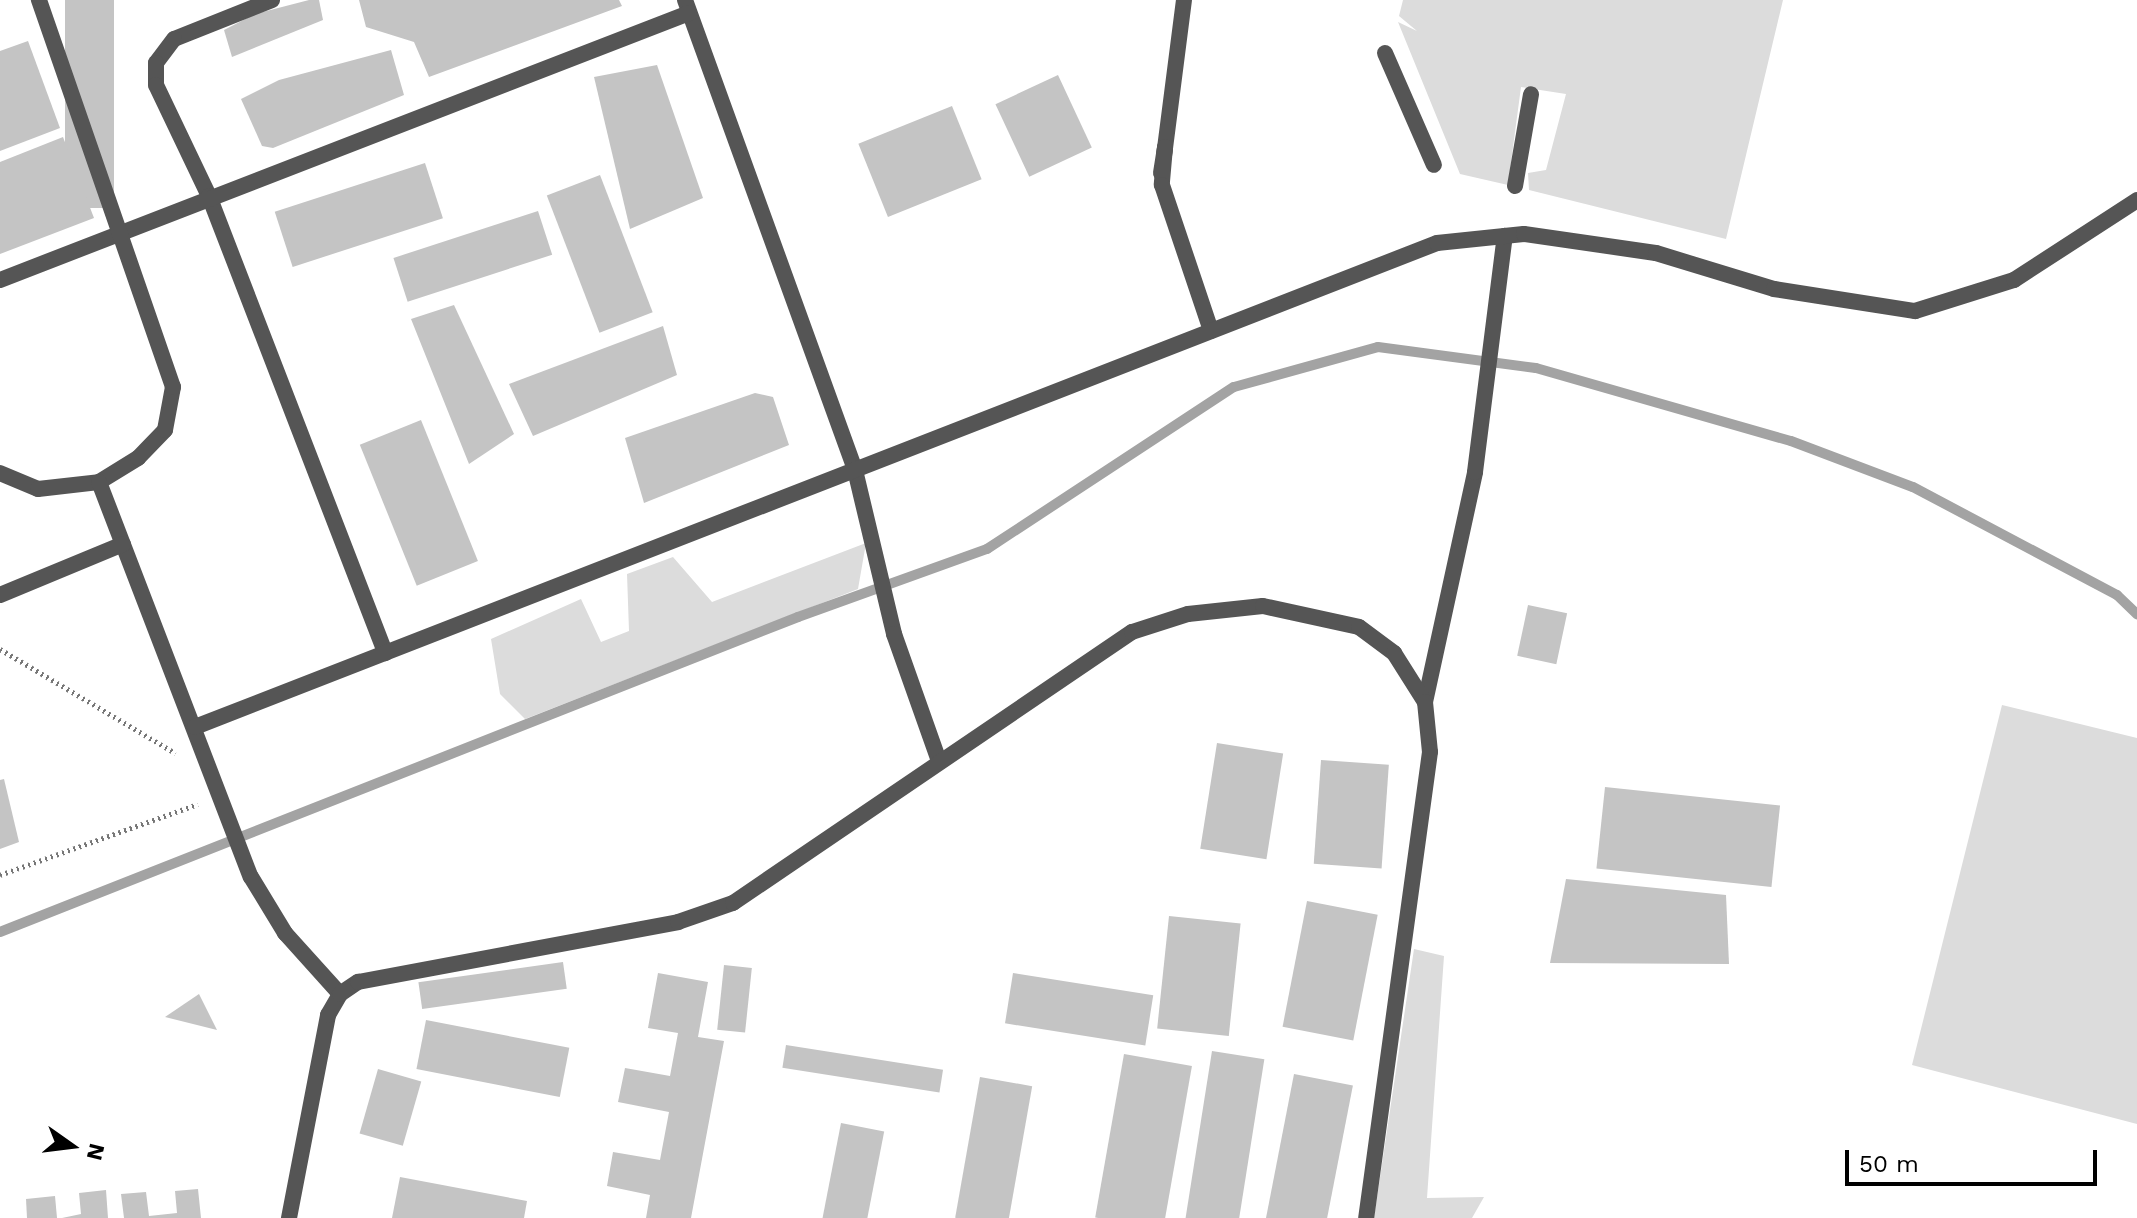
<!DOCTYPE html>
<html>
<head>
<meta charset="utf-8">
<style>
	body { margin:0 }
	#map { position:relative; width:2137px; height:1218px; overflow:hidden; background:#fff; font-family:"Work Sans",sans-serif }
	div>[style] { position:absolute }
	.green>* { inset:0; background:#dcdcdc }
	.stream>* { height:10px; margin:-5px; padding:0 5px; transform-origin:5px; border-radius:5px; background:#a3a3a3 }
	.building>* { inset:0; background:#c4c4c4; transform-origin:0 0 }
	.path>* { height:5px; margin-top:-2.5px; transform-origin:0; background:repeating-linear-gradient(90deg,#777 0 2px,transparent 0 6px) }
	.street>* { height:16px; margin:-8px; padding:0 8px; transform-origin:8px; border-radius:8px; background:#555 }
	span { translate:-50% -50%; white-space:nowrap; text-align:center; line-height:1.15; -webkit-text-stroke:8px #fff; paint-order:stroke }
	.north { position:absolute; left:32px; top:1106px; width:80px; height:80px; -webkit-text-stroke:6px #fff; paint-order:stroke; rotate:104deg; font-size:22px; font-weight:700; line-height:32px; text-align:center; color:#000 }
	.north::after { content:''; display:block; margin:auto; width:28px; height:36px; background:#000; clip-path:polygon(50% 0,100% 100%,50% 72%,0 100%) }
	.scale { position:absolute; left:1845px; top:1150px; width:252px; height:36px; box-sizing:border-box; border:4px solid #000; border-top:0; padding-left:10px; font-size:24px; line-height:28px; white-space:nowrap; color:#000; -webkit-text-stroke:6px #fff; paint-order:stroke }
</style>
</head>
<body>
<div id="map">
	<div class="green">
		<div style="clip-path:polygon(1403px 0,1783px 0,1726px 239px,1529px 190px,1528px 173px,1546px 170px,1566px 94px,1521px 87px,1508px 185px,1460px 174px,1398px 22px,1417px 31px,1399px 16px)"></div>
		<div style="clip-path:polygon(866px 543px,858px 589px,525px 719px,500px 694px,491px 639px,581px 599px,601px 642px,629px 631px,627px 574px,673px 557px,712px 602px)"></div>
		<div style="clip-path:polygon(2002px 705px,2137px 738px,2137px 1124px,1912px 1065px)"></div>
		<div style="clip-path:polygon(1414px 949px,1444px 956px,1427px 1198px,1484px 1197px,1472px 1218px,1374px 1218px)"></div>
	</div>
	<div class="stream">
		<div style="left:0;top:932px;width:858px;rotate:-21.54deg"></div>
		<div style="left:798px;top:617px;width:201px;rotate:-19.8deg"></div>
		<div style="left:987px;top:549px;width:295px;rotate:-33.3deg"></div>
		<div style="left:1234px;top:387px;width:149px;rotate:-15.5deg"></div>
		<div style="left:1378px;top:347px;width:159px;rotate:7.6deg"></div>
		<div style="left:1536px;top:368px;width:265px;rotate:16deg"></div>
		<div style="left:1791px;top:441px;width:130px;rotate:20.7deg"></div>
		<div style="left:1913px;top:487px;width:231px;rotate:27.9deg"></div>
		<div style="left:2117px;top:595px;width:28px;rotate:44deg"></div>
	</div>
	<div class="building">
		<div style="left:65px;top:0;width:49px;height:208px"></div>
		<div style="clip-path:polygon(309px 0,319px 0,323px 20px,232px 57px,224px 30px,255px 14px)"></div>
		<div style="clip-path:polygon(359px 0,619px 0,622px 6px,429px 77px,414px 42px,366px 27px)"></div>
		<div style="clip-path:polygon(28px 41px,60px 128px,0 151px,0 51px)"></div>
		<div style="clip-path:polygon(391px 50px,404px 95px,273px 148px,262px 146px,241px 99px,279px 80px)"></div>
		<div style="clip-path:polygon(657px 65px,703px 198px,630px 229px,594px 77px)"></div>
		<div style="left:1058px;top:75px;width:80px;height:69px;rotate:65deg"></div>
		<div style="left:952px;top:106px;width:79px;height:101px;rotate:68deg"></div>
		<div style="clip-path:polygon(63px 137px,94px 218px,0 254px,0 162px)"></div>
		<div style="left:425px;top:163px;width:58px;height:158px;rotate:72deg"></div>
		<div style="left:600px;top:175px;width:147px;height:57px;rotate:69deg"></div>
		<div style="left:538px;top:211px;width:46px;height:152px;rotate:72deg"></div>
		<div style="clip-path:polygon(454px 305px,514px 434px,469px 464px,411px 319px)"></div>
		<div style="clip-path:polygon(663px 326px,677px 375px,533px 436px,509px 384px)"></div>
		<div style="clip-path:polygon(755px 393px,773px 397px,789px 445px,644px 503px,625px 438px)"></div>
		<div style="left:421px;top:420px;width:152px;height:66px;rotate:68deg"></div>
		<div style="left:1528px;top:605px;width:40px;height:52px;rotate:12deg"></div>
		<div style="left:1217px;top:743px;width:67px;height:107px;rotate:9deg"></div>
		<div style="left:1321px;top:760px;width:68px;height:104px;rotate:4deg"></div>
		<div style="clip-path:polygon(4px 779px,19px 842px,0 849px,0 780px)"></div>
		<div style="left:1605px;top:787px;width:176px;height:82px;rotate:6deg"></div>
		<div style="clip-path:polygon(1566px 879px,1726px 895px,1729px 964px,1550px 963px)"></div>
		<div style="left:1307px;top:901px;width:72px;height:128px;rotate:11deg"></div>
		<div style="left:1169px;top:916px;width:72px;height:113px;rotate:6deg"></div>
		<div style="left:563px;top:962px;width:27px;height:146px;rotate:82deg"></div>
		<div style="left:724px;top:965px;width:28px;height:65px;rotate:6deg"></div>
		<div style="clip-path:polygon(658px 973px,708px 982px,698px 1037px,724px 1041px,691px 1218px,646px 1218px,650px 1195px,607px 1186px,613px 1152px,660px 1160px,669px 1112px,618px 1102px,625px 1068px,670px 1076px,678px 1033px,648px 1028px)"></div>
		<div style="left:1013px;top:973px;width:142px;height:51px;rotate:9deg"></div>
		<div style="clip-path:polygon(199px 994px,217px 1030px,165px 1017px)"></div>
		<div style="left:426px;top:1020px;width:146px;height:50px;rotate:11deg"></div>
		<div style="left:786px;top:1045px;width:159px;height:23px;rotate:9deg"></div>
		<div style="left:1212px;top:1051px;width:53px;height:169px;rotate:9deg"></div>
		<div style="left:1124px;top:1054px;width:69px;height:166px;rotate:10deg"></div>
		<div style="left:378px;top:1069px;width:45px;height:67px;rotate:16deg"></div>
		<div style="left:1294px;top:1074px;width:60px;height:147px;rotate:11deg"></div>
		<div style="left:980px;top:1077px;width:53px;height:143px;rotate:10deg"></div>
		<div style="left:841px;top:1123px;width:44px;height:97px;rotate:11deg"></div>
		<div style="clip-path:polygon(400px 1177px,527px 1201px,524px 1218px,392px 1218px)"></div>
		<div style="clip-path:polygon(198px 1189px,201px 1218px,124px 1218px,121px 1194px,146px 1192px,149px 1216px,177px 1213px,175px 1191px)"></div>
		<div style="clip-path:polygon(106px 1190px,108px 1218px,62px 1218px,81px 1214px,79px 1193px)"></div>
		<div style="clip-path:polygon(55px 1196px,57px 1218px,27px 1218px,26px 1199px)"></div>
	</div>
	<div class="path">
		<div style="left:0;top:649px;width:204px;rotate:30.7deg"></div>
		<div style="left:0;top:875px;width:210px;rotate:-19.7deg"></div>
	</div>
	<div class="street">
		<div style="left:272px;top:0;width:105px;rotate:158.3deg"></div>
		<div style="left:174px;top:39px;width:30px;rotate:127deg"></div>
		<div style="left:156px;top:63px;width:22px;rotate:90deg"></div>
		<div style="left:156px;top:85px;width:123px;rotate:64.5deg"></div>
		<div style="left:209px;top:196px;width:490px;rotate:68.9deg"></div>
		<div style="left:685px;top:0;width:500px;rotate:70.1deg"></div>
		<div style="left:855px;top:470px;width:169px;rotate:76.6deg"></div>
		<div style="left:894px;top:634px;width:135px;rotate:70.5deg"></div>
		<div style="left:1385px;top:53px;width:122px;rotate:66.4deg"></div>
		<div style="left:1164px;top:156px;width:157px;rotate:-82.7deg"></div>
		<div style="left:1161px;top:173px;width:26px;rotate:-81deg"></div>
		<div style="left:1165px;top:147px;width:38px;rotate:95deg"></div>
		<div style="left:1162px;top:185px;width:154px;rotate:71.4deg"></div>
		<div style="left:1515px;top:186px;width:93px;rotate:-80.1deg"></div>
		<div style="left:0;top:280px;width:739px;rotate:-21.18deg"></div>
		<div style="left:0;top:473px;width:41px;rotate:22.8deg"></div>
		<div style="left:38px;top:489px;width:61px;rotate:-6.5deg"></div>
		<div style="left:99px;top:482px;width:46px;rotate:-31.6deg"></div>
		<div style="left:138px;top:458px;width:39px;rotate:-46deg"></div>
		<div style="left:165px;top:430px;width:44px;rotate:-79.5deg"></div>
		<div style="left:173px;top:387px;width:410px;rotate:-109.1deg"></div>
		<div style="left:99px;top:482px;width:423px;rotate:69deg"></div>
		<div style="left:251px;top:877px;width:66px;rotate:58.7deg"></div>
		<div style="left:285px;top:933px;width:82px;rotate:48deg"></div>
		<div style="left:0;top:595px;width:133px;rotate:-22.5deg"></div>
		<div style="left:1425px;top:702px;width:235px;rotate:-77.7deg"></div>
		<div style="left:1475px;top:472px;width:238px;rotate:-82.8deg"></div>
		<div style="left:195px;top:727px;width:1333px;rotate:-21.29deg"></div>
		<div style="left:1437px;top:243px;width:87px;rotate:-5.9deg"></div>
		<div style="left:1524px;top:234px;width:133px;rotate:8.2deg"></div>
		<div style="left:1656px;top:253px;width:123px;rotate:17deg"></div>
		<div style="left:1774px;top:289px;width:143px;rotate:8.9deg"></div>
		<div style="left:1915px;top:311px;width:104px;rotate:-17.4deg"></div>
		<div style="left:2014px;top:280px;width:147px;rotate:-33deg"></div>
		<div style="left:289px;top:1218px;width:207px;rotate:-79.1deg"></div>
		<div style="left:328px;top:1015px;width:24px;rotate:-60deg"></div>
		<div style="left:340px;top:994px;width:22px;rotate:-34deg"></div>
		<div style="left:358px;top:982px;width:326px;rotate:-10.6deg"></div>
		<div style="left:678px;top:922px;width:58px;rotate:-19.1deg"></div>
		<div style="left:733px;top:903px;width:482px;rotate:-34.2deg"></div>
		<div style="left:1132px;top:632px;width:59px;rotate:-17.8deg"></div>
		<div style="left:1188px;top:614px;width:75px;rotate:-6.1deg"></div>
		<div style="left:1263px;top:606px;width:98px;rotate:12.3deg"></div>
		<div style="left:1359px;top:627px;width:44px;rotate:36.6deg"></div>
		<div style="left:1394px;top:653px;width:58px;rotate:57.7deg"></div>
		<div style="left:1425px;top:702px;width:50px;rotate:84.3deg"></div>
		<div style="left:1430px;top:752px;width:470px;rotate:97.8deg"></div>
	</div>
	<div class="north">N</div>
	<div class="scale">50 m</div>
</div>
</body>
</html>
